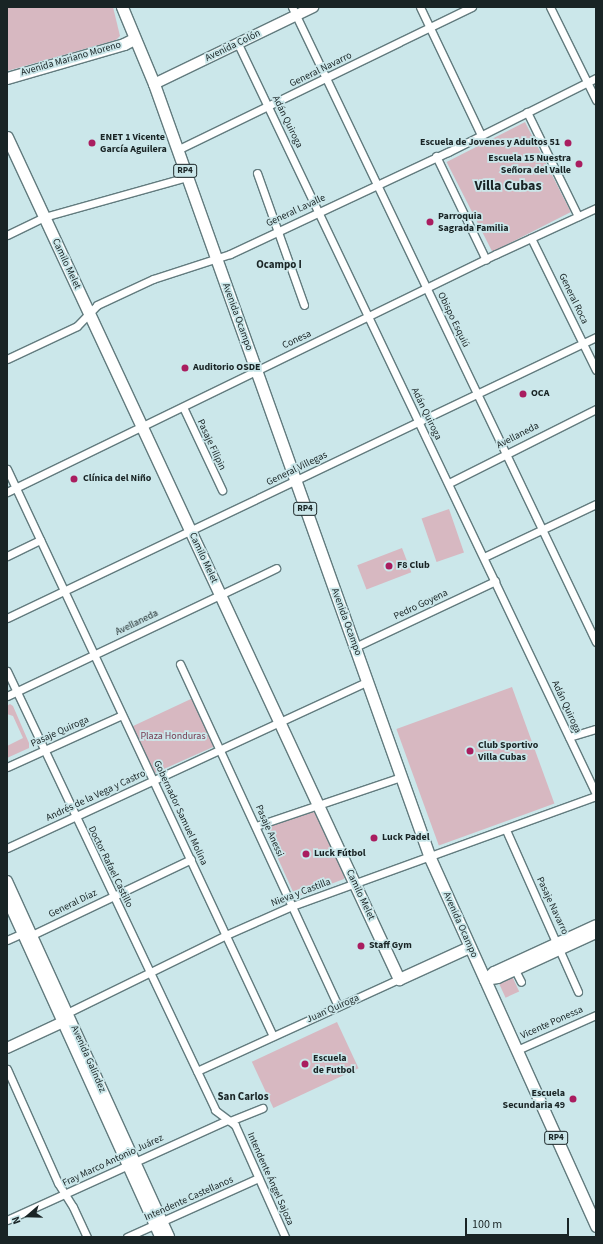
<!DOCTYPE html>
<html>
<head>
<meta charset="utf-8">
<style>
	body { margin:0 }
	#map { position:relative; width:603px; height:1244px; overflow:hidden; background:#cbe7ea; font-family:"Source Sans 3",sans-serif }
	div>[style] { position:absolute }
	.green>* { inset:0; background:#d7b8c1; transform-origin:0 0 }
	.roads { filter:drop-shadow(1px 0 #627b7e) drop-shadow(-1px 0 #627b7e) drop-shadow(0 1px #627b7e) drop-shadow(0 -1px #627b7e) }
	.street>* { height:7px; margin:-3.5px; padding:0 3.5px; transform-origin:3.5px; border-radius:3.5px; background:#fff }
	.secondary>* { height:10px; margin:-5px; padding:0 5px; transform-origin:5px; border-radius:5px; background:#fff }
	.primary>* { height:11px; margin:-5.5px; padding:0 5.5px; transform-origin:5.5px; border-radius:5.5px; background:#fff }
	.dots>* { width:11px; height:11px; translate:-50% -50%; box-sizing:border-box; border:2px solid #cbe7ea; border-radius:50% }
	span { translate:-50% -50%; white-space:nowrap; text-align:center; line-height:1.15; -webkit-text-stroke:3.5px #cbe7ea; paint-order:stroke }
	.shield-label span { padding:1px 3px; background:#cbe7ea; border:1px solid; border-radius:3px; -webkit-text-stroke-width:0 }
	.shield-label { font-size:9px; color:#192425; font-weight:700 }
	.street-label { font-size:10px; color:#192425 }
	.poi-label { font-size:10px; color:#192425; font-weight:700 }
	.left { translate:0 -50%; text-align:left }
	.right { translate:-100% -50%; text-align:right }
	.park-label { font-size:10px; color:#76394f }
	.neighbourhood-label { font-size:11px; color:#192425; font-weight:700 }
	.district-label { font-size:14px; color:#192425; font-weight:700 }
	.frame { position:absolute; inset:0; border:8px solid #192425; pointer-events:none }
	.north { position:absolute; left:8px; top:1196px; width:40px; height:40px; -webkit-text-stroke:3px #cbe7ea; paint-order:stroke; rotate:250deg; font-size:11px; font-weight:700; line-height:16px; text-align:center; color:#192425 }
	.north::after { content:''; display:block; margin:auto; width:14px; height:18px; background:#192425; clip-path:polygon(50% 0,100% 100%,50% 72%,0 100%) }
	.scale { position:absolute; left:465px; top:1218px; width:104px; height:18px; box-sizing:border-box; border:2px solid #192425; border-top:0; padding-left:5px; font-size:12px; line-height:14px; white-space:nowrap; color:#192425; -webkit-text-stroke:3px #cbe7ea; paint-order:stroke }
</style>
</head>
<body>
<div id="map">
	<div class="green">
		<div style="clip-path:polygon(7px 7px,113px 7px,120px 36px,116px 40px,7px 71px)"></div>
		<div style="left:525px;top:122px;width:101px;height:88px;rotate:63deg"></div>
		<div style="left:449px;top:509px;width:46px;height:29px;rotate:71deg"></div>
		<div style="left:402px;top:548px;width:26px;height:48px;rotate:69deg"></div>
		<div style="left:512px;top:687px;width:124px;height:123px;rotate:70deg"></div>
		<div style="clip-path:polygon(193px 698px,213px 741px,213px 747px,155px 773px,131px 727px)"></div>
		<div style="clip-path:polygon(10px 704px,13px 706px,29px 743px,29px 748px,7px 758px,7px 746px,23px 738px,13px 716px,7px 714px,7px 706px)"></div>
		<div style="clip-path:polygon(313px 812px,317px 813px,345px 876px,344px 879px,299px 896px,294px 894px,266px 832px,268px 827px)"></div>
		<div style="left:512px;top:976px;width:17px;height:15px;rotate:65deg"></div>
		<div style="left:337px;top:1022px;width:51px;height:94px;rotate:65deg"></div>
	</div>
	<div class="roads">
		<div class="street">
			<div style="left:292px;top:7px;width:704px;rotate:64.42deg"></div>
			<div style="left:420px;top:7px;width:142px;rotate:64.5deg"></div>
			<div style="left:550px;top:7px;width:104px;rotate:63.7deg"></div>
			<div style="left:238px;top:44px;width:831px;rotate:64.48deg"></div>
			<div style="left:527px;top:112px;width:116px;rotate:63.9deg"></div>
			<div style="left:177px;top:150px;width:328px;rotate:-25.9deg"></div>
			<div style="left:436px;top:156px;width:115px;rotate:64.3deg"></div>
			<div style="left:257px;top:173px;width:140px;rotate:70.4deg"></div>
			<div style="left:7px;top:235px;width:41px;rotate:-25.9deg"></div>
			<div style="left:44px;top:217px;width:148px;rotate:-15.6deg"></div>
			<div style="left:531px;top:238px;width:147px;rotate:63.8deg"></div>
			<div style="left:7px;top:359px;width:77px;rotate:-25.2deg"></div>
			<div style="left:77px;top:326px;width:29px;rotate:-46deg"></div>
			<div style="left:97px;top:305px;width:62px;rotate:-24.9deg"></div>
			<div style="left:153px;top:279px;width:81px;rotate:-18deg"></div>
			<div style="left:230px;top:254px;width:241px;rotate:-25.1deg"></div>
			<div style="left:448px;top:152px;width:165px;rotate:-26.6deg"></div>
			<div style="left:183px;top:407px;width:92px;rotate:64.8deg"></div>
			<div style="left:7px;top:469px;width:626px;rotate:64.87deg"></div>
			<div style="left:449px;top:483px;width:165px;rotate:-26.7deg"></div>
			<div style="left:7px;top:492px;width:544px;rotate:-25.95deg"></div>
			<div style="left:496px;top:254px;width:110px;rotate:-24.7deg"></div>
			<div style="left:7px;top:556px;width:37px;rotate:-26deg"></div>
			<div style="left:484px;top:557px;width:124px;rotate:-25.3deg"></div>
			<div style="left:7px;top:618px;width:653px;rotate:-25.5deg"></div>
			<div style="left:355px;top:647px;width:155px;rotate:-25.2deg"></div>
			<div style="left:180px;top:664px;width:377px;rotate:65.2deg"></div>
			<div style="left:7px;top:671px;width:486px;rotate:64.6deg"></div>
			<div style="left:215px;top:1110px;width:25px;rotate:37deg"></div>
			<div style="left:235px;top:1125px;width:123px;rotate:65.9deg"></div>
			<div style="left:7px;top:696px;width:298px;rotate:-25.4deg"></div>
			<div style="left:569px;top:737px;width:28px;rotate:-17deg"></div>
			<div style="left:7px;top:767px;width:126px;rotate:-24.3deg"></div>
			<div style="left:256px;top:826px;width:153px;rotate:-18.7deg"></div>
			<div style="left:506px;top:830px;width:177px;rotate:66deg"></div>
			<div style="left:7px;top:848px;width:396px;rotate:-24.8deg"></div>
			<div style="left:7px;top:940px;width:17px;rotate:-24deg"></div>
			<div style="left:23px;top:933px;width:9px;rotate:13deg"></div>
			<div style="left:32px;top:935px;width:176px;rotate:-25.5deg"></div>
			<div style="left:515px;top:970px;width:13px;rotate:63deg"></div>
			<div style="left:67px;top:1013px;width:177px;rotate:-26.1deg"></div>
			<div style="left:226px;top:935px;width:72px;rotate:-23.7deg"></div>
			<div style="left:292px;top:906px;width:323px;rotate:-19.9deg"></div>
			<div style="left:517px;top:1050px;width:86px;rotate:-23.9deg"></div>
			<div style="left:7px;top:1069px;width:125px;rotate:65.9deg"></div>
			<div style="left:58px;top:1183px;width:28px;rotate:58deg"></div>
			<div style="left:73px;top:1207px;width:33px;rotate:65deg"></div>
			<div style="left:197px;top:1071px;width:222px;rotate:-24.5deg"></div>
			<div style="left:230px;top:1121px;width:35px;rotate:-22deg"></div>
			<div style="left:7px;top:1220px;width:242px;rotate:-24.4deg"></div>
			<div style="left:127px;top:1237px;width:144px;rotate:-24.2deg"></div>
		</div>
		<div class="secondary">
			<div style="left:154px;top:84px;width:177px;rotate:-25.8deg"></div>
			<div style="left:7px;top:881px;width:391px;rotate:65.5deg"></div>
			<div style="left:7px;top:899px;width:371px;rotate:65.6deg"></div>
			<div style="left:485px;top:980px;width:12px;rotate:-42deg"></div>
			<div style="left:494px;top:972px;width:112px;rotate:-24.7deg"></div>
			<div style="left:485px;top:980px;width:13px;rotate:-9deg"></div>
			<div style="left:498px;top:978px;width:108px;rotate:-24.7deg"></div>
			<div style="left:7px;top:1048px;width:62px;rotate:-24.9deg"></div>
			<div style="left:63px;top:1022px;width:5px;rotate:-68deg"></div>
		</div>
		<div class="primary">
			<div style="left:122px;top:7px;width:83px;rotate:67.4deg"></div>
			<div style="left:154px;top:84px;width:822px;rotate:70.37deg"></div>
			<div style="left:430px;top:858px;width:404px;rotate:65.7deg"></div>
			<div style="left:7px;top:78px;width:122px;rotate:-16.2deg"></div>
			<div style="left:124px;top:44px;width:11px;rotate:-27deg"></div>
			<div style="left:7px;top:137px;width:929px;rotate:65.04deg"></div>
			<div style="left:399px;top:979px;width:77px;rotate:-24.6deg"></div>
		</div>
	</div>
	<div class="dots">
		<div style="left:92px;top:143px;background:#a91d5f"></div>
		<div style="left:568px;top:143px;background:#a91d5f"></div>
		<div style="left:579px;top:164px;background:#a91d5f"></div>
		<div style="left:430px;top:222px;background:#a91d5f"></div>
		<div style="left:185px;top:368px;background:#a91d5f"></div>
		<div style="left:523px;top:394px;background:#a91d5f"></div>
		<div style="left:74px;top:479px;background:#a91d5f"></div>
		<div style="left:389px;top:566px;background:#a91d5f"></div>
		<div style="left:470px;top:751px;background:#a91d5f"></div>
		<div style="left:374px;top:838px;background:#a91d5f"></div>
		<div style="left:306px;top:854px;background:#a91d5f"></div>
		<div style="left:361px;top:946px;background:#a91d5f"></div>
		<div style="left:305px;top:1064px;background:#a91d5f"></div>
		<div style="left:573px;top:1099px;background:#a91d5f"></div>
	</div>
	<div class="shield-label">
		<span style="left:185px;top:171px">RP4</span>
		<span style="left:305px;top:509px">RP4</span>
		<span style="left:556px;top:1138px">RP4</span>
	</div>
	<div class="street-label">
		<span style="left:233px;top:46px;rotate:-26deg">Avenida Colón</span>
		<span style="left:71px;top:59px;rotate:-16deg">Avenida Mariano Moreno</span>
		<span style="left:321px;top:70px;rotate:-26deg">General Navarro</span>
		<span style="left:287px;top:122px;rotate:64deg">Adán Quiroga</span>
		<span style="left:296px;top:211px;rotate:-25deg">General Lavalle</span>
		<span style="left:66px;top:264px;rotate:65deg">Camilo Melet</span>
		<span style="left:573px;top:299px;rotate:64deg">General Roca</span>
		<span style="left:237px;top:317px;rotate:70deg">Avenida Ocampo</span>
		<span style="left:453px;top:320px;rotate:64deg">Obispo Esquiú</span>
		<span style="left:297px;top:340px;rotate:-25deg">Conesa</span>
		<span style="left:426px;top:414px;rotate:64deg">Adán Quiroga</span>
		<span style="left:518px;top:436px;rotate:-27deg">Avellaneda</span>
		<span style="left:211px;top:445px;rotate:65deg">Pasaje Filipin</span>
		<span style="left:297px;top:469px;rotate:-26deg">General Villegas</span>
		<span style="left:203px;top:558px;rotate:65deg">Camilo Melet</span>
		<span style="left:421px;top:605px;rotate:-25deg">Pedro Goyena</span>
		<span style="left:346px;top:622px;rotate:70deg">Avenida Ocampo</span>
		<span style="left:137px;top:623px;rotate:-26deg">Avellaneda</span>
		<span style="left:566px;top:707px;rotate:65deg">Adán Quiroga</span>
		<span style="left:60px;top:732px;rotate:-24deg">Pasaje Quiroga</span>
		<span style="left:96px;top:796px;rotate:-25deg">Andrés de la Vega y Castro</span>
		<span style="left:180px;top:813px;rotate:65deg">Gobernador Samuel Molina</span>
		<span style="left:269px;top:831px;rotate:66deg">Pasaje Anessi</span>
		<span style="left:110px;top:867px;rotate:64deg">Doctor Rafael Castillo</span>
		<span style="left:301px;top:893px;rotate:-21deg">Nieva y Castilla</span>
		<span style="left:360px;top:895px;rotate:65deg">Camilo Melet</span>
		<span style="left:73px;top:904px;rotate:-26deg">General Díaz</span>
		<span style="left:552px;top:906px;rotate:65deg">Pasaje Navarro</span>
		<span style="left:460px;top:925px;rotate:66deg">Avenida Ocampo</span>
		<span style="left:333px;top:1009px;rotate:-24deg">Juan Quiroga</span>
		<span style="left:552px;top:1023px;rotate:-24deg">Vicente Ponessa</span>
		<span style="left:88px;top:1059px;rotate:66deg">Avenida Galíndez</span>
		<span style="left:113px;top:1161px;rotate:-25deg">Fray Marco Antonio Juárez</span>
		<span style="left:270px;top:1179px;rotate:66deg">Intendente Ángel Sajoza</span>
		<span style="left:189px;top:1199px;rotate:-24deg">Intendente Castellanos</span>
	</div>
	<div class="poi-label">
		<span class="left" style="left:100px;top:143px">ENET 1 Vicente<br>García Aguilera</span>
		<span class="right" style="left:560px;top:143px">Escuela de Jovenes y Adultos 51</span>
		<span class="right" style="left:571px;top:164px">Escuela 15 Nuestra<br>Señora del Valle</span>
		<span class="left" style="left:438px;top:222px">Parroquia<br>Sagrada Familia</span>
		<span class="left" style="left:193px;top:368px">Auditorio OSDE</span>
		<span class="left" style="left:531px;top:394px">OCA</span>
		<span class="left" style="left:83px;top:479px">Clínica del Niño</span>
		<span class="left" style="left:397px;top:566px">F8 Club</span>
		<span class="left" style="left:478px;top:751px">Club Sportivo<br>Villa Cubas</span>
		<span class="left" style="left:382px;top:838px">Luck Padel</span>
		<span class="left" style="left:314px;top:854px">Luck Fútbol</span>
		<span class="left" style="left:369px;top:946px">Staff Gym</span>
		<span class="left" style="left:313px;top:1064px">Escuela<br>de Futbol</span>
		<span class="right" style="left:565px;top:1099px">Escuela<br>Secundaria 49</span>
	</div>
	<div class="park-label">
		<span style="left:173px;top:737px">Plaza Honduras</span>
	</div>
	<div class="neighbourhood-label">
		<span style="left:279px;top:265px">Ocampo I</span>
		<span style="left:243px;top:1097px">San Carlos</span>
	</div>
	<div class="district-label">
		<span style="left:508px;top:186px">Villa Cubas</span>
	</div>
	<div class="frame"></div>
	<div class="north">N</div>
	<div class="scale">100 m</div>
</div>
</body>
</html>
